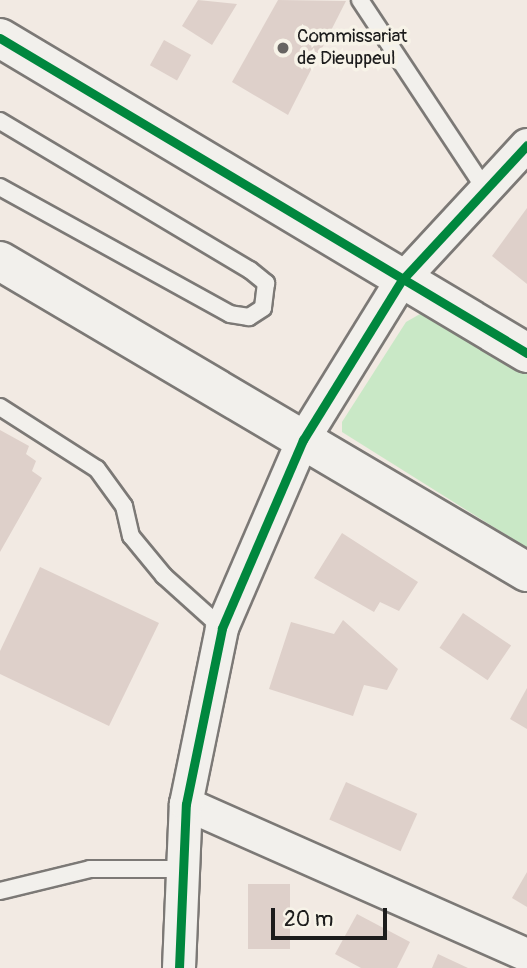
<!DOCTYPE html>
<html>
<head>
<meta charset="utf-8">
<style>
	body { margin:0 }
	#map { position:relative; width:527px; height:968px; overflow:hidden; background:#f2eae3; font-family:Pangolin,sans-serif }
	div>[style] { position:absolute }
	.green>* { inset:0; background:#c9e8c6 }
	.building>* { inset:0; background:#ded0ca; transform-origin:0 0 }
	.roads { filter:drop-shadow(2px 0 #7c7976) drop-shadow(-2px 0 #7c7976) drop-shadow(0 2px #7c7976) drop-shadow(0 -2px #7c7976) }
	.lane>* { height:16px; margin:-8px; padding:0 8px; transform-origin:8px; border-radius:8px; background:#f2f0ec }
	.street>* { height:32px; margin:-16px; padding:0 16px; transform-origin:16px; border-radius:16px; background:#f2f0ec }
	.secondary>* { height:38px; margin:-19px; padding:0 19px; transform-origin:19px; border-radius:19px; background:#f2f0ec }
	.cycleway>* { height:9px; margin:-4.5px; padding:0 4.5px; transform-origin:4.5px; border-radius:4.5px; background:#00873e }
	.dots>* { width:19px; height:19px; translate:-50% -50%; box-sizing:border-box; border:4px solid #f7f3e8; border-radius:50% }
	span { translate:-50% -50%; white-space:nowrap; text-align:center; line-height:1.15; -webkit-text-stroke:7px #f7f3e8; paint-order:stroke }
	.poi-label { font-size:19px; color:#1c1c1c }
	.left { translate:0 -50%; text-align:left }
	.scale { position:absolute; left:271px; top:908px; width:116px; height:32px; box-sizing:border-box; border:4px solid #1c1c1c; border-top:0; padding-left:9px; font-size:21px; line-height:24px; white-space:nowrap; color:#1c1c1c; -webkit-text-stroke:5px #f7f3e8; paint-order:stroke }
</style>
</head>
<body>
<div id="map">
	<div class="green">
		<div style="clip-path:polygon(420px 314px,435px 315px,527px 371px,527px 548px,342px 432px,342px 422px,406px 322px)"></div>
	</div>
	<div class="building">
		<div style="clip-path:polygon(198px 0,237px 4px,212px 45px,182px 26px)"></div>
		<div style="clip-path:polygon(278px 0,346px 1px,288px 115px,232px 82px)"></div>
		<div style="left:164px;top:40px;width:31px;height:29px;rotate:29deg"></div>
		<div style="clip-path:polygon(527px 208px,527px 284px,492px 256px)"></div>
		<div style="clip-path:polygon(0 430px,29px 446px,26px 454px,36px 461px,32px 471px,42px 478px,0 552px)"></div>
		<div style="clip-path:polygon(342px 533px,418px 582px,399px 611px,380px 602px,374px 612px,314px 578px)"></div>
		<div style="clip-path:polygon(40px 567px,159px 623px,109px 726px,0 674px,0 651px)"></div>
		<div style="left:463px;top:613px;width:58px;height:42px;rotate:34deg"></div>
		<div style="clip-path:polygon(343px 620px,398px 669px,387px 690px,364px 685px,353px 716px,269px 689px,291px 622px,334px 634px)"></div>
		<div style="clip-path:polygon(527px 688px,527px 729px,510px 719px)"></div>
		<div style="left:346px;top:782px;width:78px;height:41px;rotate:24deg"></div>
		<div style="clip-path:polygon(527px 872px,527px 907px,512px 898px)"></div>
		<div style="left:248px;top:884px;width:42px;height:65px"></div>
		<div style="clip-path:polygon(357px 914px,410px 942px,397px 968px,361px 968px,335px 954px)"></div>
		<div style="clip-path:polygon(438px 954px,468px 968px,432px 968px)"></div>
	</div>
	<div class="roads">
		<div class="lane">
			<div style="left:360px;top:0;width:227px;rotate:56.5deg"></div>
			<div style="left:0;top:121px;width:291px;rotate:30.8deg"></div>
			<div style="left:250px;top:270px;width:21px;rotate:39deg"></div>
			<div style="left:266px;top:283px;width:25px;rotate:97deg"></div>
			<div style="left:263px;top:308px;width:17px;rotate:147deg"></div>
			<div style="left:249px;top:317px;width:19px;rotate:-171deg"></div>
			<div style="left:230px;top:314px;width:263px;rotate:-151.1deg"></div>
			<div style="left:0;top:407px;width:115px;rotate:32.6deg"></div>
			<div style="left:97px;top:469px;width:46px;rotate:53.9deg"></div>
			<div style="left:124px;top:506px;width:31px;rotate:77deg"></div>
			<div style="left:131px;top:536px;width:52px;rotate:50.5deg"></div>
			<div style="left:164px;top:576px;width:78px;rotate:41.9deg"></div>
			<div style="left:0;top:891px;width:93px;rotate:-13.7deg"></div>
			<div style="left:90px;top:869px;width:92px"></div>
		</div>
		<div class="street">
			<div style="left:186px;top:804px;width:373px;rotate:23.9deg"></div>
			<div style="left:179px;top:968px;width:164px;rotate:-87.6deg"></div>
			<div style="left:186px;top:804px;width:180px;rotate:-78.4deg"></div>
			<div style="left:222px;top:628px;width:205px;rotate:-66.7deg"></div>
			<div style="left:303px;top:440px;width:188px;rotate:-58.3deg"></div>
			<div style="left:402px;top:280px;width:184px;rotate:-47.2deg"></div>
		</div>
		<div class="secondary">
			<div style="left:0;top:38px;width:614px;rotate:30.87deg"></div>
			<div style="left:0;top:261px;width:612px;rotate:30.55deg"></div>
		</div>
	</div>
	<div class="cycleway">
		<div style="left:0;top:38px;width:614px;rotate:30.87deg"></div>
		<div style="left:179px;top:968px;width:164px;rotate:-87.6deg"></div>
		<div style="left:186px;top:804px;width:180px;rotate:-78.4deg"></div>
		<div style="left:222px;top:628px;width:205px;rotate:-66.7deg"></div>
		<div style="left:303px;top:440px;width:188px;rotate:-58.3deg"></div>
		<div style="left:402px;top:280px;width:184px;rotate:-47.2deg"></div>
	</div>
	<div class="dots">
		<div style="left:283px;top:48px;background:#676462"></div>
	</div>
	<div class="poi-label">
		<span class="left" style="left:297px;top:48px">Commissariat<br>de Dieuppeul</span>
	</div>
	<div class="scale">20 m</div>
</div>
</body>
</html>
